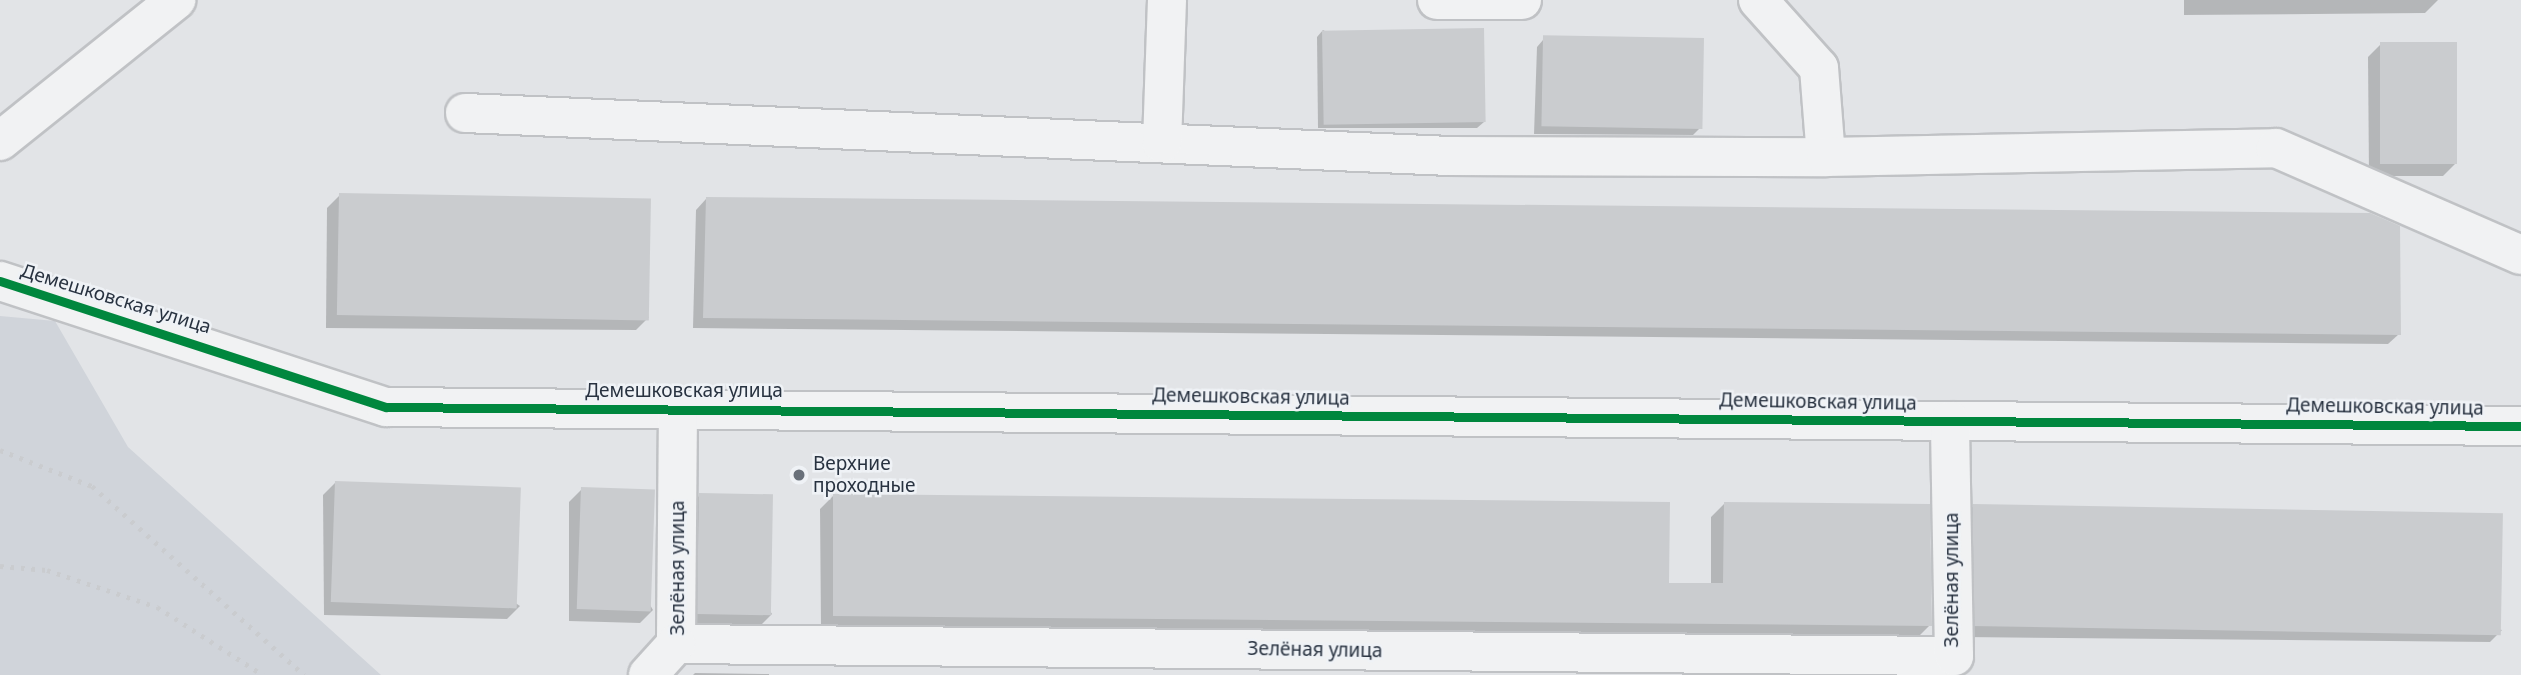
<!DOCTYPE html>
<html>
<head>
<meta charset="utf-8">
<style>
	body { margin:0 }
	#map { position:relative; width:2521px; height:675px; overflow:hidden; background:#e2e4e7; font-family:"Noto Sans",sans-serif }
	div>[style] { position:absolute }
	.built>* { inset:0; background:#d0d4da }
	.shadow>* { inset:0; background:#0003 }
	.building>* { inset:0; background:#cacccf; transform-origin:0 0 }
	.roads { filter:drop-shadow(2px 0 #c0c2c5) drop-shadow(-2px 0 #c0c2c5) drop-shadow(0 2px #c0c2c5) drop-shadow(0 -2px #c0c2c5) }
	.minor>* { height:38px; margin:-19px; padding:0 19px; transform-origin:19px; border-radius:19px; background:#f1f2f3 }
	.rail>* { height:5px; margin-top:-2.5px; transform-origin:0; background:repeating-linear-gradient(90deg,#cacccf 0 3.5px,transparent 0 10.5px) }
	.cycleway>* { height:9px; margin:-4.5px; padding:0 4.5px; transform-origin:4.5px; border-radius:4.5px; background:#00873e }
	.dots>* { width:19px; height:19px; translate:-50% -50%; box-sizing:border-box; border:4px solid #eff2f6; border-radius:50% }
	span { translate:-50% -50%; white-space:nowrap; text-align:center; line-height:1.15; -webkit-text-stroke:5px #eff2f6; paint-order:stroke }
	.street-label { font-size:19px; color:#283240 }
	.poi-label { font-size:19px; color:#283240 }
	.left { translate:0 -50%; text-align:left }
</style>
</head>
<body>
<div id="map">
	<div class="built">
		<div style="clip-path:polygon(0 316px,55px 321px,128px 447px,381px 675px,0 675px)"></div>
	</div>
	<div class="shadow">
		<div style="clip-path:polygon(2184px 0,2438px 0,2425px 13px,2184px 15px)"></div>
		<div style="clip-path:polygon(1323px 30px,1484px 122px,1477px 128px,1318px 128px,1317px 37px)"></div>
		<div style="clip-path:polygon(1543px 40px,1700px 128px,1693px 135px,1534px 134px,1537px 47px)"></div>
		<div style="clip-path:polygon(2381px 44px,2456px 163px,2443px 176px,2369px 176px,2368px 57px)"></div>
		<div style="clip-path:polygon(340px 195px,649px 317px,636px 330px,326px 328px,327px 208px)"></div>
		<div style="clip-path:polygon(706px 199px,2399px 334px,2388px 344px,693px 328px,696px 210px)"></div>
		<div style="clip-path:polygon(336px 482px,520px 606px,507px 619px,324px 615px,323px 495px)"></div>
		<div style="clip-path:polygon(582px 489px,653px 610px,640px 623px,569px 621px,569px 502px)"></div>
		<div style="clip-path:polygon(700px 495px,772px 614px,759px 627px,686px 627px,687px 508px)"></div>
		<div style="clip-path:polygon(833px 496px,1667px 584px,1711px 585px,1711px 517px,1724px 504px,1930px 625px,1917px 638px,821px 628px,820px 509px)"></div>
		<div style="clip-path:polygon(1974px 506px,2502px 630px,2490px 642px,1964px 637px,1962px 518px)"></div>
		<div style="clip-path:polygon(695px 673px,769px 674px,769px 675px,693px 675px)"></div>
	</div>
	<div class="building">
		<div style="left:1484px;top:28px;width:94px;height:162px;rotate:89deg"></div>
		<div style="left:1704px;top:38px;width:91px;height:161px;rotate:91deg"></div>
		<div style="left:2380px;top:42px;width:77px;height:122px"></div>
		<div style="left:339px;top:193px;width:312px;height:122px;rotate:1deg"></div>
		<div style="clip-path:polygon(706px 197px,2370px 213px,2400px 226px,2401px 335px,703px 318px)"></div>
		<div style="left:335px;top:481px;width:186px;height:121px;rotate:2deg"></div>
		<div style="left:581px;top:487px;width:74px;height:122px;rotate:2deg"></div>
		<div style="left:699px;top:493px;width:74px;height:121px;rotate:1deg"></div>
		<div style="clip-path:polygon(833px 494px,1670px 502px,1669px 583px,1723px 583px,1724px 502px,1930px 504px,1932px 626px,833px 616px)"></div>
		<div style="left:1973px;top:504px;width:530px;height:122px;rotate:1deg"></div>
	</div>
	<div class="roads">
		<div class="minor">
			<div style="left:1437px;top:0;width:85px"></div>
			<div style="left:1758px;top:0;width:91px;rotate:48.1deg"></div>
			<div style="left:1819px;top:68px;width:89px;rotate:85.5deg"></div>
			<div style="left:465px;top:113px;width:984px;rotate:2.5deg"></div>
			<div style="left:1448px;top:156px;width:378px;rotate:0.2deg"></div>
			<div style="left:1826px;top:157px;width:450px;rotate:-1.1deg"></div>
			<div style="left:2276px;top:148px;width:267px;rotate:23.6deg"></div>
			<div style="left:0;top:141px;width:226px;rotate:-38.7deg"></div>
			<div style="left:1162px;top:143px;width:143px;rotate:-88deg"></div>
			<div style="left:0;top:281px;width:406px;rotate:18.1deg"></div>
			<div style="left:386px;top:407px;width:2135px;rotate:0.51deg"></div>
			<div style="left:678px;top:409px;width:235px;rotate:90.5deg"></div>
			<div style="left:676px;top:644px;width:1278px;rotate:0.54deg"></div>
			<div style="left:1954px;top:656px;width:235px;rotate:-91deg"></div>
			<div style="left:648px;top:675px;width:42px;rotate:-47.9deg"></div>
		</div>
	</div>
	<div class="rail">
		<div style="left:0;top:450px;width:99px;rotate:21.4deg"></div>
		<div style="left:92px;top:486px;width:284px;rotate:41.7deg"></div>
		<div style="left:0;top:566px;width:47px;rotate:4.9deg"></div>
		<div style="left:47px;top:570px;width:116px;rotate:18.6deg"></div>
		<div style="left:157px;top:607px;width:126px;rotate:32.7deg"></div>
	</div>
	<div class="cycleway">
		<div style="left:0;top:281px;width:406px;rotate:18.1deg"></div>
		<div style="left:386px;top:407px;width:2135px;rotate:0.51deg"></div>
	</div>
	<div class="dots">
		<div style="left:799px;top:475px;background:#69707a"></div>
	</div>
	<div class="street-label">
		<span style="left:116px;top:299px;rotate:17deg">Демешковская улица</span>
		<span style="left:684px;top:391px">Демешковская улица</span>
		<span style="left:1251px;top:397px;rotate:1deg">Демешковская улица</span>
		<span style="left:1818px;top:402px;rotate:1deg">Демешковская улица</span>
		<span style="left:2385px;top:407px;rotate:1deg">Демешковская улица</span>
		<span style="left:678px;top:568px;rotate:-90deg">Зелёная улица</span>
		<span style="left:1952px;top:580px;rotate:-90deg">Зелёная улица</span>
		<span style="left:1315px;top:650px;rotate:1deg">Зелёная улица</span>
	</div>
	<div class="poi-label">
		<span class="left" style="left:813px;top:475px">Верхние<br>проходные</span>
	</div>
</div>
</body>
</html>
